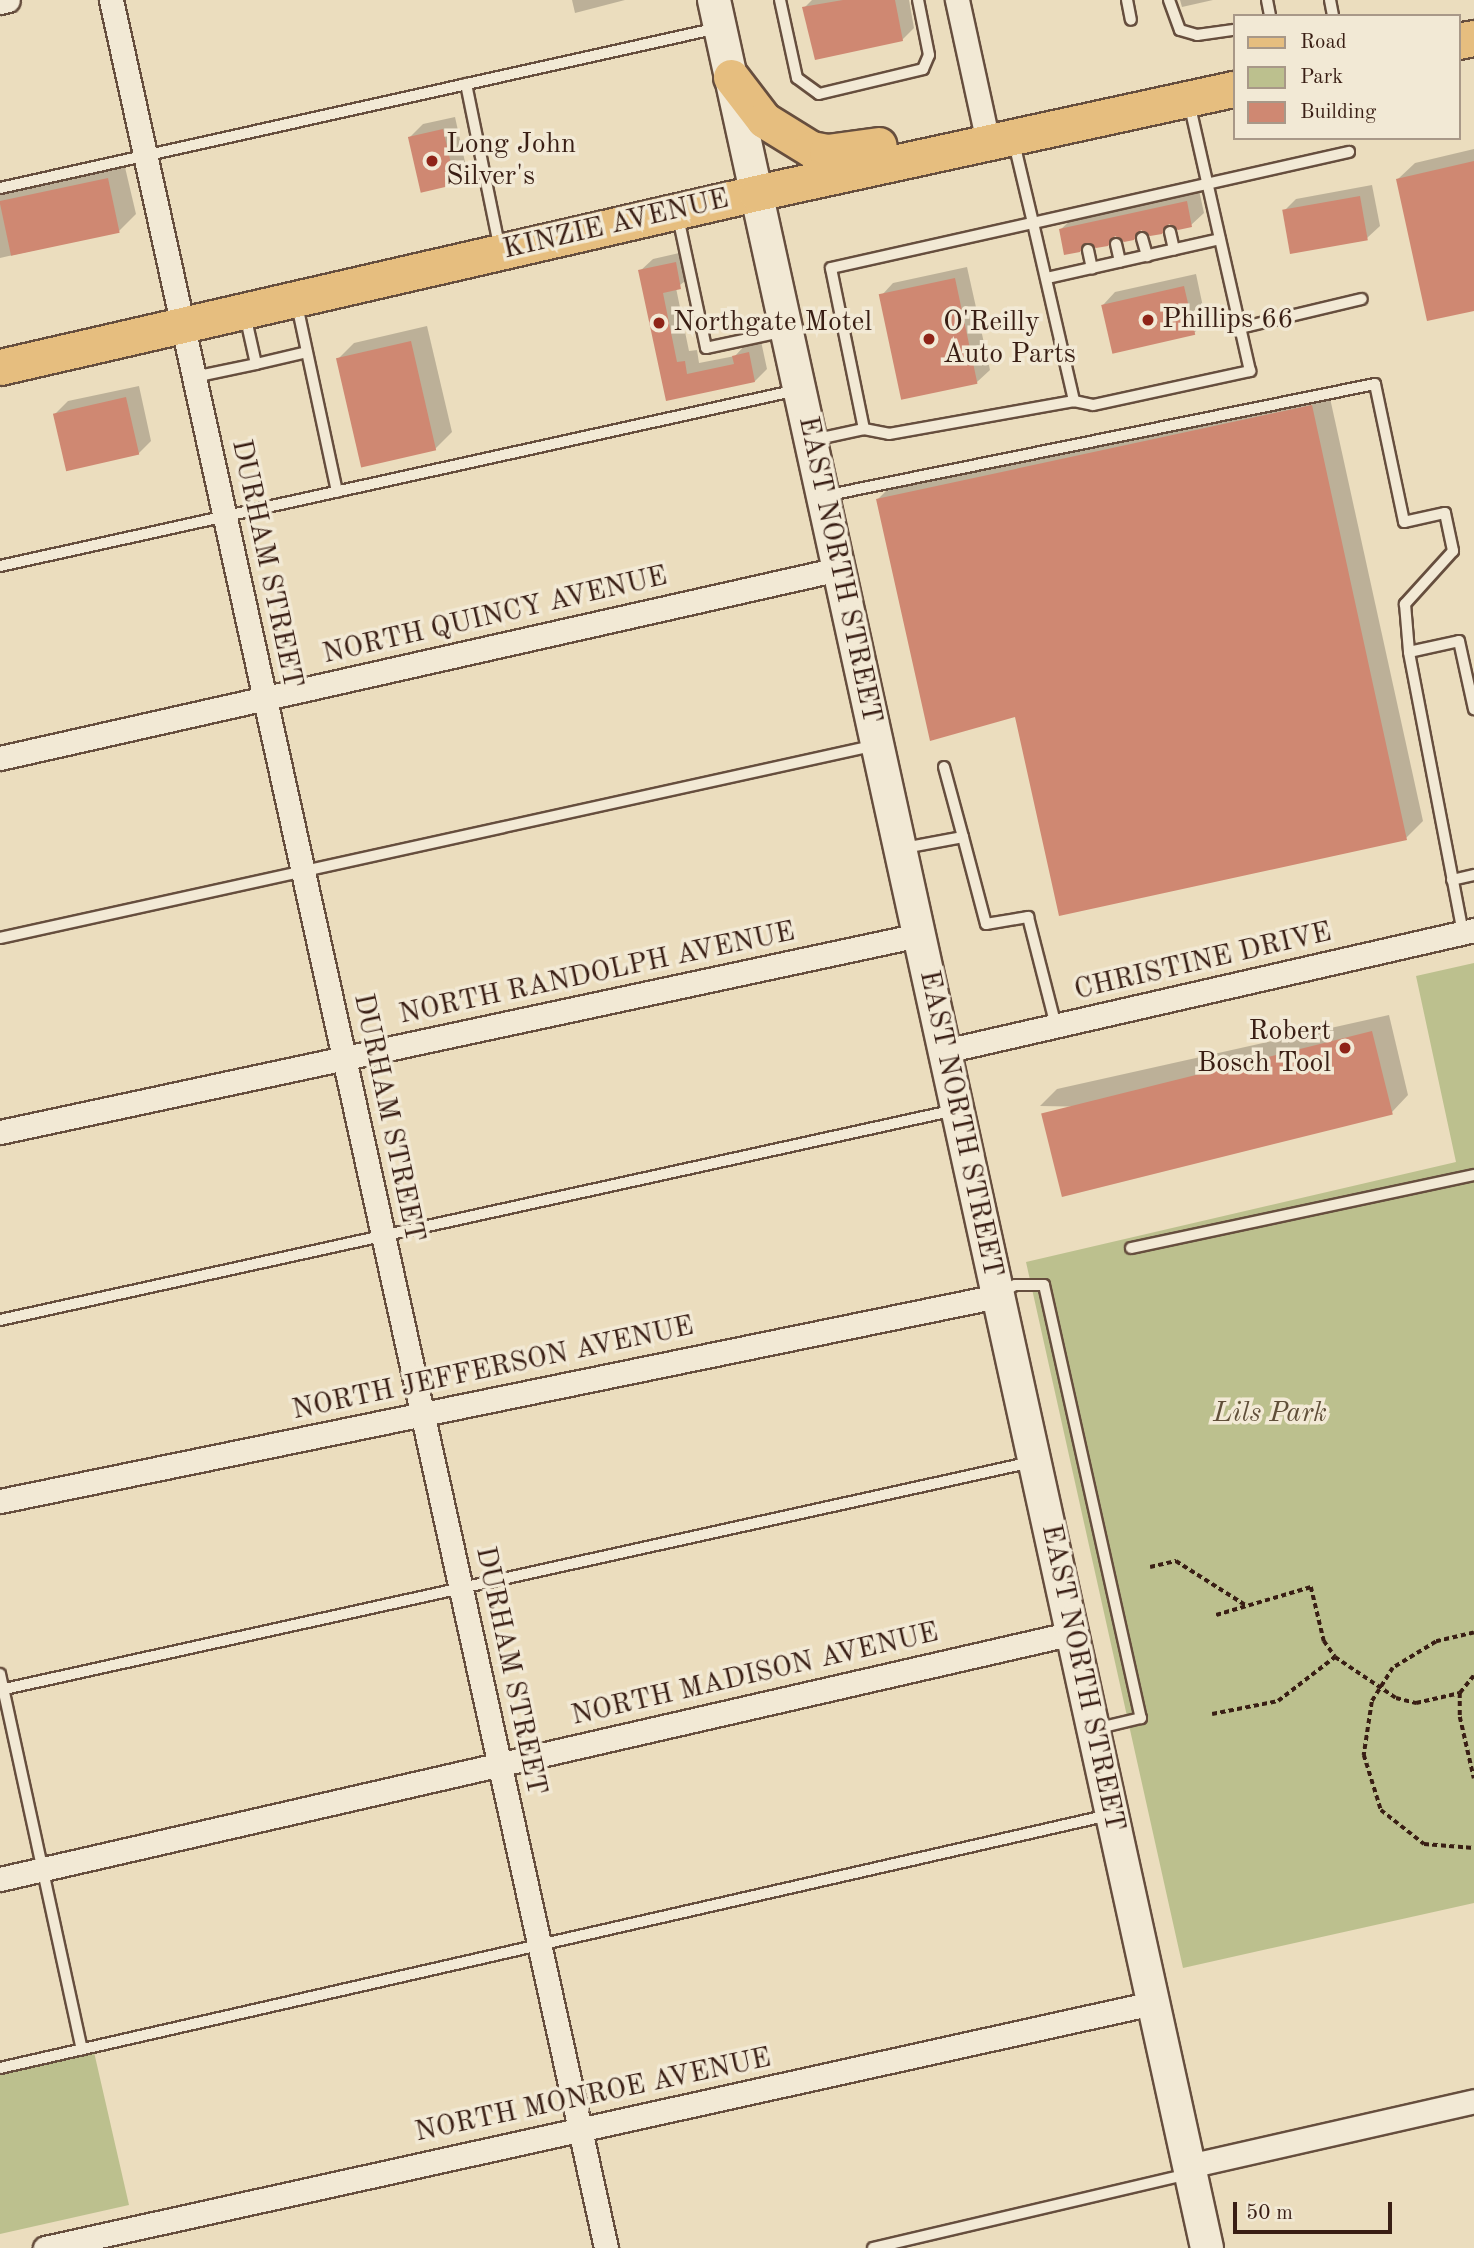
<!DOCTYPE html>
<html>
<head>
<meta charset="utf-8">
<style>
	body { margin:0 }
	#map { position:relative; width:1474px; height:2248px; overflow:hidden; background:#ebddbe; font-family:"Old Standard TT",serif }
	div>[style] { position:absolute }
	.green>* { inset:0; background:#bcc08e }
	.shadow>* { inset:0; background:#0003 }
	.building>* { inset:0; background:#cf8872; transform-origin:0 0 }
	.path>* { height:3.5px; margin-top:-1.75px; transform-origin:0; background:repeating-linear-gradient(90deg,#391e14 0 5px,transparent 0 8.5px) }
	.roads { filter:drop-shadow(2px 0 #664e3e) drop-shadow(-2px 0 #664e3e) drop-shadow(0 2px #664e3e) drop-shadow(0 -2px #664e3e) }
	.lane>* { height:10px; margin:-5px; padding:0 5px; transform-origin:5px; border-radius:5px; background:#f2e9d5 }
	.street>* { height:23px; margin:-11.5px; padding:0 11.5px; transform-origin:11.5px; border-radius:11.5px; background:#f2e9d5 }
	.secondary>* { height:32px; margin:-16px; padding:0 16px; transform-origin:16px; border-radius:16px; background:#f2e9d5 }
	.primary>* { height:35px; margin:-17.5px; padding:0 17.5px; transform-origin:17.5px; border-radius:17.5px; background:#e6be7f }
	.dots>* { width:19px; height:19px; translate:-50% -50%; box-sizing:border-box; border:4px solid #f2e9d5; border-radius:50% }
	span { translate:-50% -50%; white-space:nowrap; text-align:center; line-height:1.15; -webkit-text-stroke:7px #f2e9d5; paint-order:stroke }
	.poi-label { font-size:28px; color:#391e14 }
	.left { translate:0 -50%; text-align:left }
	.right { translate:-100% -50%; text-align:right }
	.street-label { font-size:28px; color:#391e14 }
	.park-label { font-size:28px; color:#604f39; font-style:italic }
	.legend { position:absolute; left:1233px; top:14px; width:228px; height:126px; box-sizing:border-box; background:#f2e9d5; border:2px solid #a89888; margin:0; padding:9px 12px; list-style:none; font-size:21px; color:#391e14 }
	.legend li { display:flex; align-items:center; gap:14px; height:35px }
	.legend b { width:35px; border:2px solid #a89888 }
	.scale { position:absolute; left:1233px; top:2202px; width:159px; height:32px; box-sizing:border-box; border:4px solid #391e14; border-top:0; padding-left:9px; font-size:21px; line-height:24px; white-space:nowrap; color:#391e14; -webkit-text-stroke:5px #f2e9d5; paint-order:stroke }
</style>
</head>
<body>
<div id="map">
	<div class="green">
		<div style="clip-path:polygon(1474px 963px,1474px 1903px,1183px 1968px,1026px 1262px,1456px 1162px,1416px 976px)"></div>
		<div style="clip-path:polygon(94px 2052px,129px 2205px,0 2234px,0 2073px)"></div>
	</div>
	<div class="shadow">
		<div style="clip-path:polygon(572px 0,625px 0,575px 13px)"></div>
		<div style="clip-path:polygon(812px 0,909px 0,914px 28px,902px 40px,804px 8px)"></div>
		<div style="clip-path:polygon(1180px 0,1213px 0,1182px 7px)"></div>
		<div style="clip-path:polygon(455px 117px,467px 171px,455px 183px,410px 137px,423px 124px)"></div>
		<div style="clip-path:polygon(1474px 149px,1474px 309px,1398px 179px,1415px 163px)"></div>
		<div style="clip-path:polygon(124px 163px,136px 214px,119px 231px,0 258px,0 191px)"></div>
		<div style="clip-path:polygon(1372px 185px,1380px 226px,1367px 238px,1284px 211px,1296px 199px)"></div>
		<div style="clip-path:polygon(1199px 190px,1204px 213px,1191px 225px,1170px 223px,1161px 232px,1142px 229px,1133px 238px,1116px 235px,1107px 244px,1088px 242px,1079px 250px,1060px 230px,1073px 218px)"></div>
		<div style="clip-path:polygon(688px 251px,693px 275px,676px 288px,689px 351px,697px 350px,699px 363px,735px 356px,746px 344px,761px 341px,767px 369px,755px 381px,667px 399px,640px 271px,653px 259px)"></div>
		<div style="clip-path:polygon(967px 267px,990px 370px,977px 382px,881px 296px,893px 283px)"></div>
		<div style="clip-path:polygon(1196px 274px,1206px 321px,1194px 333px,1103px 305px,1115px 292px)"></div>
		<div style="clip-path:polygon(427px 326px,452px 432px,435px 449px,338px 359px,354px 343px)"></div>
		<div style="clip-path:polygon(139px 386px,151px 441px,139px 453px,68px 469px,55px 414px,68px 401px)"></div>
		<div style="clip-path:polygon(1328px 389px,1423px 821px,1406px 838px,1016px 715px,878px 499px,894px 483px)"></div>
		<div style="clip-path:polygon(1389px 1015px,1408px 1095px,1392px 1112px,1040px 1106px,1057px 1089px)"></div>
	</div>
	<div class="building">
		<div style="clip-path:polygon(843px 0,895px 0,903px 41px,815px 60px,802px 7px)"></div>
		<div style="left:443px;top:129px;width:57px;height:36px;rotate:77deg"></div>
		<div style="clip-path:polygon(1474px 161px,1474px 311px,1427px 321px,1396px 179px)"></div>
		<div style="left:108px;top:178px;width:56px;height:111px;rotate:78deg"></div>
		<div style="left:1360px;top:196px;width:45px;height:79px;rotate:80deg"></div>
		<div style="clip-path:polygon(1187px 201px,1192px 227px,1178px 230px,1169px 224px,1162px 234px,1150px 236px,1141px 230px,1134px 240px,1124px 242px,1115px 236px,1108px 246px,1096px 248px,1086px 243px,1080px 252px,1064px 255px,1059px 229px)"></div>
		<div style="clip-path:polygon(676px 262px,681px 289px,663px 293px,677px 362px,685px 361px,687px 374px,734px 364px,732px 356px,749px 352px,755px 382px,666px 401px,638px 270px)"></div>
		<div style="left:955px;top:278px;width:108px;height:78px;rotate:78deg"></div>
		<div style="left:1184px;top:286px;width:50px;height:85px;rotate:77deg"></div>
		<div style="left:411px;top:341px;width:112px;height:77px;rotate:77deg"></div>
		<div style="left:126px;top:397px;width:59px;height:75px;rotate:77deg"></div>
		<div style="clip-path:polygon(1312px 405px,1407px 840px,1059px 916px,1015px 717px,930px 741px,876px 499px)"></div>
		<div style="left:1372px;top:1031px;width:86px;height:341px;rotate:76deg"></div>
	</div>
	<div class="path">
		<div style="left:1150px;top:1567px;width:27px;rotate:-13deg"></div>
		<div style="left:1176px;top:1561px;width:84px;rotate:32.4deg"></div>
		<div style="left:1216px;top:1615px;width:99px;rotate:-16.4deg"></div>
		<div style="left:1311px;top:1587px;width:56px;rotate:76.5deg"></div>
		<div style="left:1324px;top:1641px;width:19px;rotate:55deg"></div>
		<div style="left:1474px;top:1633px;width:39px;rotate:167deg"></div>
		<div style="left:1436px;top:1642px;width:50px;rotate:148.8deg"></div>
		<div style="left:1393px;top:1668px;width:40px;rotate:122deg"></div>
		<div style="left:1372px;top:1702px;width:54px;rotate:98.6deg"></div>
		<div style="left:1364px;top:1755px;width:58px;rotate:72.8deg"></div>
		<div style="left:1381px;top:1810px;width:55px;rotate:38.3deg"></div>
		<div style="left:1424px;top:1844px;width:50px;rotate:4.6deg"></div>
		<div style="left:1474px;top:1676px;width:22px;rotate:129deg"></div>
		<div style="left:1460px;top:1693px;width:24px;rotate:90deg"></div>
		<div style="left:1460px;top:1717px;width:63px;rotate:77.1deg"></div>
		<div style="left:1212px;top:1714px;width:67px;rotate:-11.1deg"></div>
		<div style="left:1278px;top:1701px;width:72px;rotate:-37.7deg"></div>
		<div style="left:1335px;top:1657px;width:73px;rotate:33.9deg"></div>
		<div style="left:1396px;top:1698px;width:21px;rotate:14deg"></div>
		<div style="left:1416px;top:1703px;width:45px;rotate:-12.8deg"></div>
	</div>
	<div class="roads">
		<div class="lane">
			<div style="left:780px;top:0;width:80px;rotate:77.7deg"></div>
			<div style="left:797px;top:78px;width:27px;rotate:36deg"></div>
			<div style="left:819px;top:94px;width:107px;rotate:-13.5deg"></div>
			<div style="left:923px;top:69px;width:15px;rotate:-67deg"></div>
			<div style="left:929px;top:55px;width:56px;rotate:-101.3deg"></div>
			<div style="left:1127px;top:0;width:20px;rotate:79deg"></div>
			<div style="left:1169px;top:0;width:32px;rotate:70deg"></div>
			<div style="left:1180px;top:30px;width:18px;rotate:16deg"></div>
			<div style="left:1197px;top:35px;width:37px;rotate:-8deg"></div>
			<div style="left:1267px;top:0;width:16px;rotate:79deg"></div>
			<div style="left:1330px;top:0;width:16px;rotate:79deg"></div>
			<div style="left:466px;top:84px;width:168px;rotate:78.4deg"></div>
			<div style="left:1014px;top:143px;width:82px;rotate:76.6deg"></div>
			<div style="left:1033px;top:223px;width:324px;rotate:-12.7deg"></div>
			<div style="left:0;top:188px;width:736px;rotate:-12.56deg"></div>
			<div style="left:678px;top:217px;width:134px;rotate:77.9deg"></div>
			<div style="left:706px;top:348px;width:81px;rotate:-12.1deg"></div>
			<div style="left:1170px;top:232px;width:18px;rotate:77deg"></div>
			<div style="left:1142px;top:238px;width:19px;rotate:74deg"></div>
			<div style="left:1116px;top:244px;width:18px;rotate:77deg"></div>
			<div style="left:1088px;top:250px;width:19px;rotate:78deg"></div>
			<div style="left:1047px;top:278px;width:177px;rotate:-12.7deg"></div>
			<div style="left:297px;top:305px;width:191px;rotate:77.9deg"></div>
			<div style="left:245px;top:315px;width:50px;rotate:77.3deg"></div>
			<div style="left:256px;top:364px;width:52px;rotate:-13.2deg"></div>
			<div style="left:1240px;top:328px;width:125px;rotate:-13.4deg"></div>
			<div style="left:194px;top:377px;width:63px;rotate:-11.8deg"></div>
			<div style="left:864px;top:429px;width:25px;rotate:11deg"></div>
			<div style="left:889px;top:434px;width:188px;rotate:-10.1deg"></div>
			<div style="left:1074px;top:401px;width:19px;rotate:12deg"></div>
			<div style="left:1093px;top:405px;width:161px;rotate:-12.2deg"></div>
			<div style="left:1250px;top:371px;width:276px;rotate:-102.8deg"></div>
			<div style="left:813px;top:440px;width:52px;rotate:-12.2deg"></div>
			<div style="left:864px;top:429px;width:164px;rotate:-101.6deg"></div>
			<div style="left:831px;top:268px;width:207px;rotate:-12.6deg"></div>
			<div style="left:1033px;top:223px;width:183px;rotate:77deg"></div>
			<div style="left:824px;top:496px;width:562px;rotate:-11.49deg"></div>
			<div style="left:1375px;top:384px;width:141px;rotate:78.1deg"></div>
			<div style="left:1404px;top:522px;width:42px;rotate:-12.4deg"></div>
			<div style="left:1445px;top:513px;width:39px;rotate:78deg"></div>
			<div style="left:1453px;top:551px;width:72px;rotate:132.2deg"></div>
			<div style="left:1405px;top:604px;width:48px;rotate:85.2deg"></div>
			<div style="left:0;top:566px;width:816px;rotate:-12.45deg"></div>
			<div style="left:944px;top:767px;width:73px;rotate:74.8deg"></div>
			<div style="left:904px;top:848px;width:60px;rotate:-10.6deg"></div>
			<div style="left:963px;top:837px;width:90px;rotate:75.2deg"></div>
			<div style="left:986px;top:924px;width:43px;rotate:-9.5deg"></div>
			<div style="left:1028px;top:917px;width:113px;rotate:75.6deg"></div>
			<div style="left:1452px;top:880px;width:23px;rotate:-13deg"></div>
			<div style="left:1463px;top:933px;width:286px;rotate:-100.9deg"></div>
			<div style="left:1409px;top:652px;width:51px;rotate:-12.4deg"></div>
			<div style="left:1459px;top:641px;width:70px;rotate:77.6deg"></div>
			<div style="left:0;top:938px;width:897px;rotate:-12.42deg"></div>
			<div style="left:1131px;top:1248px;width:351px;rotate:-12deg"></div>
			<div style="left:1000px;top:1294px;width:17px;rotate:-31deg"></div>
			<div style="left:1015px;top:1285px;width:29px"></div>
			<div style="left:1044px;top:1285px;width:444px;rotate:77.4deg"></div>
			<div style="left:1141px;top:1718px;width:47px;rotate:166.6deg"></div>
			<div style="left:0;top:1320px;width:978px;rotate:-12.4deg"></div>
			<div style="left:0;top:1674px;width:384px;rotate:77.7deg"></div>
			<div style="left:0;top:1690px;width:1057px;rotate:-12.46deg"></div>
			<div style="left:0;top:2068px;width:1137px;rotate:-12.85deg"></div>
			<div style="left:873px;top:2248px;width:324px;rotate:-13.2deg"></div>
		</div>
		<div class="street">
			<div style="left:111px;top:0;width:2302px;rotate:77.58deg"></div>
			<div style="left:957px;top:0;width:145px;rotate:77.7deg"></div>
			<div style="left:0;top:2px;width:8px;rotate:-14deg"></div>
			<div style="left:0;top:758px;width:860px;rotate:-12.7deg"></div>
			<div style="left:945px;top:1051px;width:543px;rotate:-12.88deg"></div>
			<div style="left:0;top:1132px;width:940px;rotate:-12.1deg"></div>
			<div style="left:0;top:1501px;width:1019px;rotate:-11.61deg"></div>
			<div style="left:0;top:1879px;width:1101px;rotate:-12.91deg"></div>
			<div style="left:1189px;top:2166px;width:292px;rotate:-12.8deg"></div>
			<div style="left:45px;top:2248px;width:1135px;rotate:-12.47deg"></div>
		</div>
		<div class="secondary">
			<div style="left:714px;top:0;width:2301px;rotate:77.63deg"></div>
		</div>
		<div class="primary">
			<div style="left:1458px;top:41px;width:16px;rotate:-11deg"></div>
			<div style="left:731px;top:77px;width:54px;rotate:52.5deg"></div>
			<div style="left:764px;top:120px;width:55px;rotate:31.7deg"></div>
			<div style="left:811px;top:149px;width:16px;rotate:11deg"></div>
			<div style="left:827px;top:152px;width:52px;rotate:-7.7deg"></div>
			<div style="left:0;top:367px;width:776px;rotate:-12.96deg"></div>
			<div style="left:756px;top:193px;width:489px;rotate:-12.3deg"></div>
		</div>
	</div>
	<div class="dots">
		<div style="left:432px;top:161px;background:#8f2418"></div>
		<div style="left:1148px;top:320px;background:#8f2418"></div>
		<div style="left:659px;top:323px;background:#8f2418"></div>
		<div style="left:929px;top:339px;background:#8f2418"></div>
		<div style="left:1345px;top:1048px;background:#8f2418"></div>
	</div>
	<div class="poi-label">
		<span class="left" style="left:446px;top:161px">Long John<br>Silver's</span>
		<span class="left" style="left:1162px;top:320px">Phillips 66</span>
		<span class="left" style="left:673px;top:323px">Northgate Motel</span>
		<span class="left" style="left:943px;top:339px">O'Reilly<br>Auto Parts</span>
		<span class="right" style="left:1331px;top:1048px">Robert<br>Bosch Tool</span>
	</div>
	<div class="street-label">
		<span style="left:616px;top:225px;rotate:-13deg">KINZIE AVENUE</span>
		<span style="left:266px;top:564px;rotate:78deg">DURHAM STREET</span>
		<span style="left:839px;top:570px;rotate:78deg">EAST NORTH STREET</span>
		<span style="left:495px;top:616px;rotate:-13deg">NORTH QUINCY AVENUE</span>
		<span style="left:1203px;top:962px;rotate:-13deg">CHRISTINE DRIVE</span>
		<span style="left:597px;top:974px;rotate:-12deg">NORTH RANDOLPH AVENUE</span>
		<span style="left:388px;top:1118px;rotate:78deg">DURHAM STREET</span>
		<span style="left:960px;top:1124px;rotate:78deg">EAST NORTH STREET</span>
		<span style="left:493px;top:1369px;rotate:-12deg">NORTH JEFFERSON AVENUE</span>
		<span style="left:510px;top:1671px;rotate:78deg">DURHAM STREET</span>
		<span style="left:755px;top:1675px;rotate:-13deg">NORTH MADISON AVENUE</span>
		<span style="left:1082px;top:1678px;rotate:78deg">EAST NORTH STREET</span>
		<span style="left:593px;top:2096px;rotate:-12deg">NORTH MONROE AVENUE</span>
	</div>
	<div class="park-label">
		<span style="left:1270px;top:1414px">Lils Park</span>
	</div>
	<ul class="legend">
	<li><b style="height:9px;background:#e6be7f"></b>Road</li>
	<li><b style="height:19px;background:#bcc08e"></b>Park</li>
	<li><b style="height:19px;background:#cf8872"></b>Building</li>
	</ul>
	<div class="scale">50 m</div>
</div>
</body>
</html>
